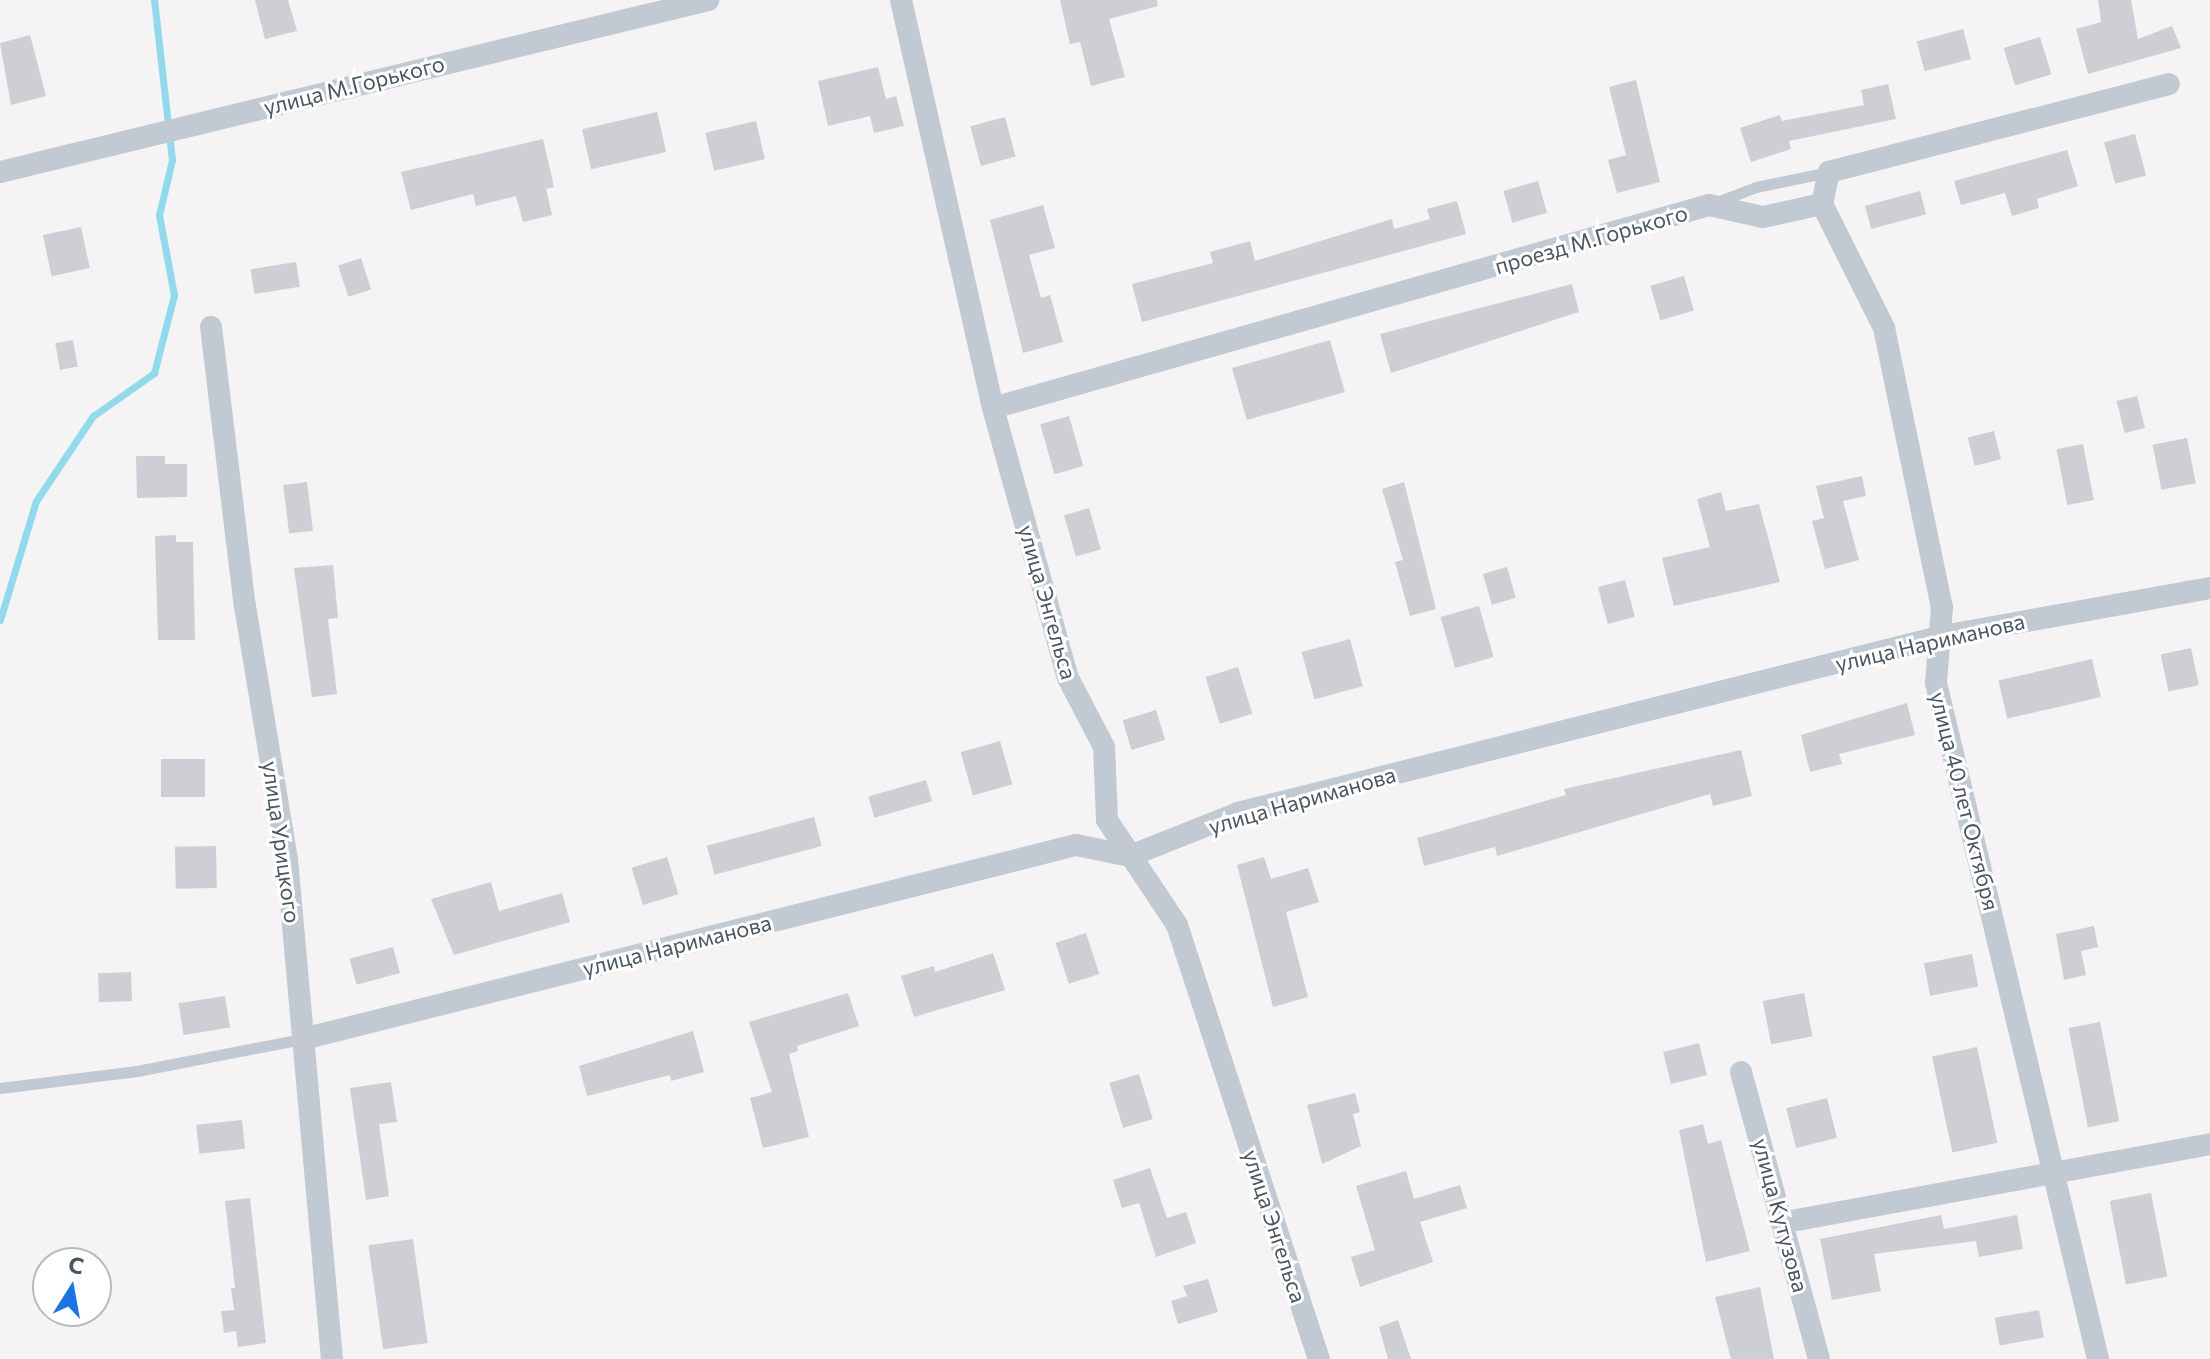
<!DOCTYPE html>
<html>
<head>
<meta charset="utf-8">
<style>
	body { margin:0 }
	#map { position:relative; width:2210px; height:1359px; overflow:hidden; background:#f5f3f3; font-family:Commissioner,sans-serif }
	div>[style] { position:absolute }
	.stream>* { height:7px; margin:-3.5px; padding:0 3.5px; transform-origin:3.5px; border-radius:3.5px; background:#90daee }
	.building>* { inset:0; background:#cdcfd5; transform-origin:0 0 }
	.lane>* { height:11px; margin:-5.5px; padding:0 5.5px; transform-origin:5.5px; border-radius:5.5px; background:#c1cad2 }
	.street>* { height:22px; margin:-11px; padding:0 11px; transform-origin:11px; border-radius:11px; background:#c1cad2 }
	span { translate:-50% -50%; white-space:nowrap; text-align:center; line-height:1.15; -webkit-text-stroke:6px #fff; paint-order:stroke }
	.street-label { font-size:22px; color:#4a5661 }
	.north { position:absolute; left:32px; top:1247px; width:80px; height:80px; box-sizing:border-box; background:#fff; border:2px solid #b7bbc0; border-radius:50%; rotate:11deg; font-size:22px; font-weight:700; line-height:32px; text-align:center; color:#4a5661 }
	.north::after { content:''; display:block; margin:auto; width:28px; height:36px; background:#1a73e8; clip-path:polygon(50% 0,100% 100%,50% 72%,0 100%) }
</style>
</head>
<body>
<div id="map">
	<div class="stream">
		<div style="left:0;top:620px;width:124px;rotate:-73.2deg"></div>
		<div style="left:36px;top:501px;width:102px;rotate:-56.2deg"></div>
		<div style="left:93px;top:416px;width:75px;rotate:-35.2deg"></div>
		<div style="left:154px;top:373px;width:81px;rotate:-75.6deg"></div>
		<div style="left:174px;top:295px;width:81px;rotate:-100.6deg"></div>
		<div style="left:159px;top:215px;width:57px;rotate:-76.7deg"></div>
		<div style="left:172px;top:160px;width:161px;rotate:-96.4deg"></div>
	</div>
	<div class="building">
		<div style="clip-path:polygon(255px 0,288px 0,297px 31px,265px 39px)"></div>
		<div style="clip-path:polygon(1060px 0,1157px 0,1158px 6px,1109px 19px,1125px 77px,1091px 86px,1080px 42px,1070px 44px)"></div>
		<div style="clip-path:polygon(2098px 0,2131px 0,2138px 39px,2172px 26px,2181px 48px,2088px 74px,2076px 29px,2101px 22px)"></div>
		<div style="left:1963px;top:29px;width:31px;height:48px;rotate:75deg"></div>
		<div style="clip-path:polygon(30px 35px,46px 96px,11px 105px,0 43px)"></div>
		<div style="left:2040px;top:37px;width:39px;height:38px;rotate:73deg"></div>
		<div style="clip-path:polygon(878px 67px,886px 99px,896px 96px,904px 126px,874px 133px,870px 116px,828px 126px,818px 81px)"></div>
		<div style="clip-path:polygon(1636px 80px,1660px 182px,1617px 193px,1608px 160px,1626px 155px,1609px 87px)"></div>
		<div style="clip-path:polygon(1888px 84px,1896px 119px,1789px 141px,1791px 149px,1751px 162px,1740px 128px,1780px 115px,1782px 121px,1864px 105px,1861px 90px)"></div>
		<div style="left:657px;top:112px;width:41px;height:77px;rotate:77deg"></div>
		<div style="left:1005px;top:117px;width:41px;height:36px;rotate:75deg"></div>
		<div style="left:756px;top:121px;width:39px;height:52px;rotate:77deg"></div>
		<div style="left:2135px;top:134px;width:43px;height:32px;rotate:75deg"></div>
		<div style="clip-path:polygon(543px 139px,554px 187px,546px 189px,552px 215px,523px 222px,516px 196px,476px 206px,473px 194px,411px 210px,401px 172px)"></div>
		<div style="clip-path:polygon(2067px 150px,2078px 186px,2037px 199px,2039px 208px,2012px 216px,2005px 193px,1961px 205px,1954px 181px)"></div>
		<div style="left:1538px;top:181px;width:33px;height:36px;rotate:74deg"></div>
		<div style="left:1920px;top:191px;width:24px;height:57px;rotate:75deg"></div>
		<div style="clip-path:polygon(1457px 201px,1466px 234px,1142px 322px,1132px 284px,1213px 263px,1210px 252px,1250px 241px,1255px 261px,1392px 219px,1394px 229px,1430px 219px,1427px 209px)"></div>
		<div style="clip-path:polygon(1043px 205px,1055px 248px,1029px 255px,1041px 298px,1050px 295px,1063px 342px,1023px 353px,990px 220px)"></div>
		<div style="left:81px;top:227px;width:42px;height:39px;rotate:78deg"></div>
		<div style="left:361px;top:258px;width:33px;height:24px;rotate:72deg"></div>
		<div style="left:296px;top:262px;width:25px;height:46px;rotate:81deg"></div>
		<div style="left:1684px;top:276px;width:36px;height:35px;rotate:74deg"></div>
		<div style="clip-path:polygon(1572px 284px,1579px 312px,1391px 373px,1380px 334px)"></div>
		<div style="left:73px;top:340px;width:27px;height:18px;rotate:80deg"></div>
		<div style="left:1330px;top:340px;width:54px;height:102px;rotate:74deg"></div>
		<div style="left:2137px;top:396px;width:33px;height:21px;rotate:76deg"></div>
		<div style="left:1069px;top:416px;width:52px;height:30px;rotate:74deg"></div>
		<div style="left:1994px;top:431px;width:29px;height:27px;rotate:76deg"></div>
		<div style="left:2187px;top:438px;width:46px;height:35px;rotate:79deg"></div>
		<div style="left:2083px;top:444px;width:57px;height:27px;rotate:79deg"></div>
		<div style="clip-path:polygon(136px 456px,165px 456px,165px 464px,187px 464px,187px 497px,137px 498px)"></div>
		<div style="clip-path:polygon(1862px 476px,1866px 496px,1843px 501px,1859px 560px,1825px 569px,1812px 521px,1824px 518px,1816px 486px)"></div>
		<div style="left:307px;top:482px;width:49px;height:24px;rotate:83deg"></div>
		<div style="clip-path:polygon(1404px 482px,1436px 609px,1410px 616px,1395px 562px,1403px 560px,1382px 489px)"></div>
		<div style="clip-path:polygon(1721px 492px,1726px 511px,1759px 504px,1780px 582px,1674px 606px,1662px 558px,1710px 547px,1697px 499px)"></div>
		<div style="left:1089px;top:508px;width:43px;height:26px;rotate:74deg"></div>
		<div style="clip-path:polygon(176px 535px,176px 542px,193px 542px,195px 640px,158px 640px,155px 536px)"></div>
		<div style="clip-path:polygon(333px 565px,338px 618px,328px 619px,337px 694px,312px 697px,294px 568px)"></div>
		<div style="left:1507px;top:567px;width:32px;height:25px;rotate:74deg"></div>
		<div style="left:1625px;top:580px;width:38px;height:28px;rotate:75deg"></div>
		<div style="left:1479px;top:606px;width:53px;height:40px;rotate:74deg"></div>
		<div style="left:1350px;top:639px;width:49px;height:50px;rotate:75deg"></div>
		<div style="left:2191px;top:648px;width:38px;height:31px;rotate:78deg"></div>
		<div style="left:2092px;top:659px;width:39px;height:96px;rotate:77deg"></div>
		<div style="left:1238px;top:667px;width:49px;height:34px;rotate:73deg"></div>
		<div style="clip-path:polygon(1907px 703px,1915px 735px,1839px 754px,1842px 764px,1810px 772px,1801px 735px)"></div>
		<div style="left:1156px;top:710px;width:31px;height:35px;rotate:73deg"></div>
		<div style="left:1000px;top:741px;width:45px;height:41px;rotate:74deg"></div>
		<div style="clip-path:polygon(1741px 750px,1752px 796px,1713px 806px,1710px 794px,1497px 856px,1495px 847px,1424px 866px,1417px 838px,1566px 795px,1564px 789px)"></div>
		<div style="left:161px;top:759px;width:44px;height:38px"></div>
		<div style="left:926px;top:780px;width:22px;height:60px;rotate:74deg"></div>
		<div style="left:814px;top:817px;width:30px;height:111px;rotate:75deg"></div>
		<div style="left:216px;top:846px;width:42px;height:41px;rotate:89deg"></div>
		<div style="left:667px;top:857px;width:39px;height:37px;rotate:73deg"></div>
		<div style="clip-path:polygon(1264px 857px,1271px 879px,1308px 868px,1319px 902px,1286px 912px,1308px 997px,1273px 1007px,1237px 865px)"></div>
		<div style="clip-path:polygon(491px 882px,499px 911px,562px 893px,570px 922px,454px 955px,431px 899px)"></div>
		<div style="clip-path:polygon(2094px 926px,2098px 947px,2081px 951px,2086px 975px,2064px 980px,2056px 934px)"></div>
		<div style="left:1086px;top:933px;width:43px;height:32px;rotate:72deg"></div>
		<div style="left:393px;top:947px;width:27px;height:45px;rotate:75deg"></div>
		<div style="clip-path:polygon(993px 953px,1005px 990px,914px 1017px,901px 976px,934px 966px,935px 972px)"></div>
		<div style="left:1972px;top:954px;width:33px;height:49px;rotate:79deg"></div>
		<div style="left:131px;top:972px;width:29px;height:33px;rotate:88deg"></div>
		<div style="clip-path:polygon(848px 993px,859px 1026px,797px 1046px,798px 1051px,789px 1054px,809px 1137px,763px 1148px,750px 1098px,772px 1092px,749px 1022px)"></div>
		<div style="left:1804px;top:993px;width:44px;height:42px;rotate:79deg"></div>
		<div style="left:225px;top:996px;width:32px;height:47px;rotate:81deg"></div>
		<div style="left:2100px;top:1022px;width:101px;height:32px;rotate:79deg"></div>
		<div style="clip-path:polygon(693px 1031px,704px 1072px,671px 1081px,670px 1075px,587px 1096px,579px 1066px)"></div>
		<div style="left:1699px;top:1043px;width:33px;height:37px;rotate:76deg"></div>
		<div style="left:1977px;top:1047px;width:98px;height:46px;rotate:78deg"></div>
		<div style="left:1139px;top:1074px;width:47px;height:31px;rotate:73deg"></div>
		<div style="clip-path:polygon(391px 1082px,397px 1122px,379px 1124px,389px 1196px,366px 1200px,350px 1088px)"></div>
		<div style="clip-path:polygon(1355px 1093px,1360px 1112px,1353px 1114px,1361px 1146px,1322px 1164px,1307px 1105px)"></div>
		<div style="left:1827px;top:1098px;width:41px;height:42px;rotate:76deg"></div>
		<div style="left:242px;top:1120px;width:29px;height:46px;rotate:84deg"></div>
		<div style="clip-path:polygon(1703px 1124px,1708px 1144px,1721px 1140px,1750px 1251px,1706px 1262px,1679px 1130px)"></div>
		<div style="clip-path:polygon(1150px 1168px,1167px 1218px,1186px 1212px,1196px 1243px,1156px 1257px,1139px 1203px,1122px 1208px,1113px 1180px)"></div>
		<div style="clip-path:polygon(1406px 1171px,1414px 1199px,1460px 1185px,1467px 1208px,1420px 1222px,1433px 1262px,1360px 1287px,1351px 1257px,1375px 1250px,1356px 1186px)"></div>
		<div style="left:2151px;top:1193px;width:85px;height:42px;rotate:79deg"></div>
		<div style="clip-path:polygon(250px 1198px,266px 1343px,238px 1347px,236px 1331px,224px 1333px,221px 1311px,234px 1310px,231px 1288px,235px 1288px,225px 1201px)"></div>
		<div style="clip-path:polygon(1941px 1215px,1944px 1229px,2017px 1215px,2023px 1249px,1979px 1257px,1976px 1241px,1874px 1254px,1881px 1291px,1832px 1300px,1820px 1239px)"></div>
		<div style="left:413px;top:1239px;width:105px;height:45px;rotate:82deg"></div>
		<div style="clip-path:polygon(1208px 1279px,1218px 1312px,1178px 1324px,1171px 1301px,1187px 1296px,1183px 1286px)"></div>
		<div style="clip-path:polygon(1760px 1287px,1774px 1359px,1731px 1359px,1715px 1297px)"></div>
		<div style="left:2039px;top:1310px;width:28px;height:45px;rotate:80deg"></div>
		<div style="clip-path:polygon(1398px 1320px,1411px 1359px,1388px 1359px,1379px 1327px)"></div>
	</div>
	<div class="lane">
		<div style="left:1717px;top:202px;width:42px;rotate:-21deg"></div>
		<div style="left:1756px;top:187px;width:75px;rotate:-11.6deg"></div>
		<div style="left:0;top:1088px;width:138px;rotate:-7.1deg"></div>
		<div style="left:137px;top:1071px;width:173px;rotate:-11deg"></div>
	</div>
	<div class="street">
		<div style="left:901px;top:0;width:418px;rotate:77.3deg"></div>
		<div style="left:993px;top:408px;width:280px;rotate:74.5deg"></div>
		<div style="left:1068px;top:678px;width:78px;rotate:62.4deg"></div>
		<div style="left:1104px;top:747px;width:73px;rotate:87.6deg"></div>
		<div style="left:1107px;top:820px;width:126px;rotate:56.3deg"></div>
		<div style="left:1177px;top:925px;width:457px;rotate:71.9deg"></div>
		<div style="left:0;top:172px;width:729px;rotate:-13.65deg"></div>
		<div style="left:1822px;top:204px;width:139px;rotate:63.4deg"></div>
		<div style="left:1884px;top:328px;width:285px;rotate:78.3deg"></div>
		<div style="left:1942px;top:607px;width:76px;rotate:94.5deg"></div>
		<div style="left:1936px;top:683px;width:695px;rotate:76.52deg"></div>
		<div style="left:211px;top:327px;width:281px;rotate:83.1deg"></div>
		<div style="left:245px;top:606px;width:256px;rotate:80.6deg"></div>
		<div style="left:287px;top:859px;width:502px;rotate:84.86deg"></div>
		<div style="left:993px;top:408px;width:744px;rotate:-15.83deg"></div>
		<div style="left:1709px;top:205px;width:55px;rotate:12.5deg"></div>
		<div style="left:1763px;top:217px;width:60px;rotate:-12.4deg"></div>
		<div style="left:1822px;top:204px;width:33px;rotate:-78deg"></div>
		<div style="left:1829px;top:172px;width:351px;rotate:-14.5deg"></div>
		<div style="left:307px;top:1038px;width:793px;rotate:-14.09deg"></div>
		<div style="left:1076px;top:845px;width:55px;rotate:11.5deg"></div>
		<div style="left:1130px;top:856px;width:116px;rotate:-21.7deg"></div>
		<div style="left:1238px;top:813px;width:727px;rotate:-14.09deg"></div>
		<div style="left:1943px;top:636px;width:271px;rotate:-10.2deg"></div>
		<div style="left:1741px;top:1072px;width:297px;rotate:74.8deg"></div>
		<div style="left:1786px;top:1222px;width:431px;rotate:-10.4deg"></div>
	</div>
	<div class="street-label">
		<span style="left:354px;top:85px;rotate:-14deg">улица М.Горького</span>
		<span style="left:1591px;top:239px;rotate:-16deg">проезд М.Горького</span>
		<span style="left:1048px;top:602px;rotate:74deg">улица Энгельса</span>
		<span style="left:1930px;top:642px;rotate:-13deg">улица Нариманова</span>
		<span style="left:1302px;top:800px;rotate:-16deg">улица Нариманова</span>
		<span style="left:1965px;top:801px;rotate:76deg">улица 40 лет Октября</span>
		<span style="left:282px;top:842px;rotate:82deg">улица Урицкого</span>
		<span style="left:677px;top:945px;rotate:-14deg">улица Нариманова</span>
		<span style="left:1781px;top:1215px;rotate:75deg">улица Кутузова</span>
		<span style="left:1275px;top:1226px;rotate:72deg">улица Энгельса</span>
	</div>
	<div class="north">С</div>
</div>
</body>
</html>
